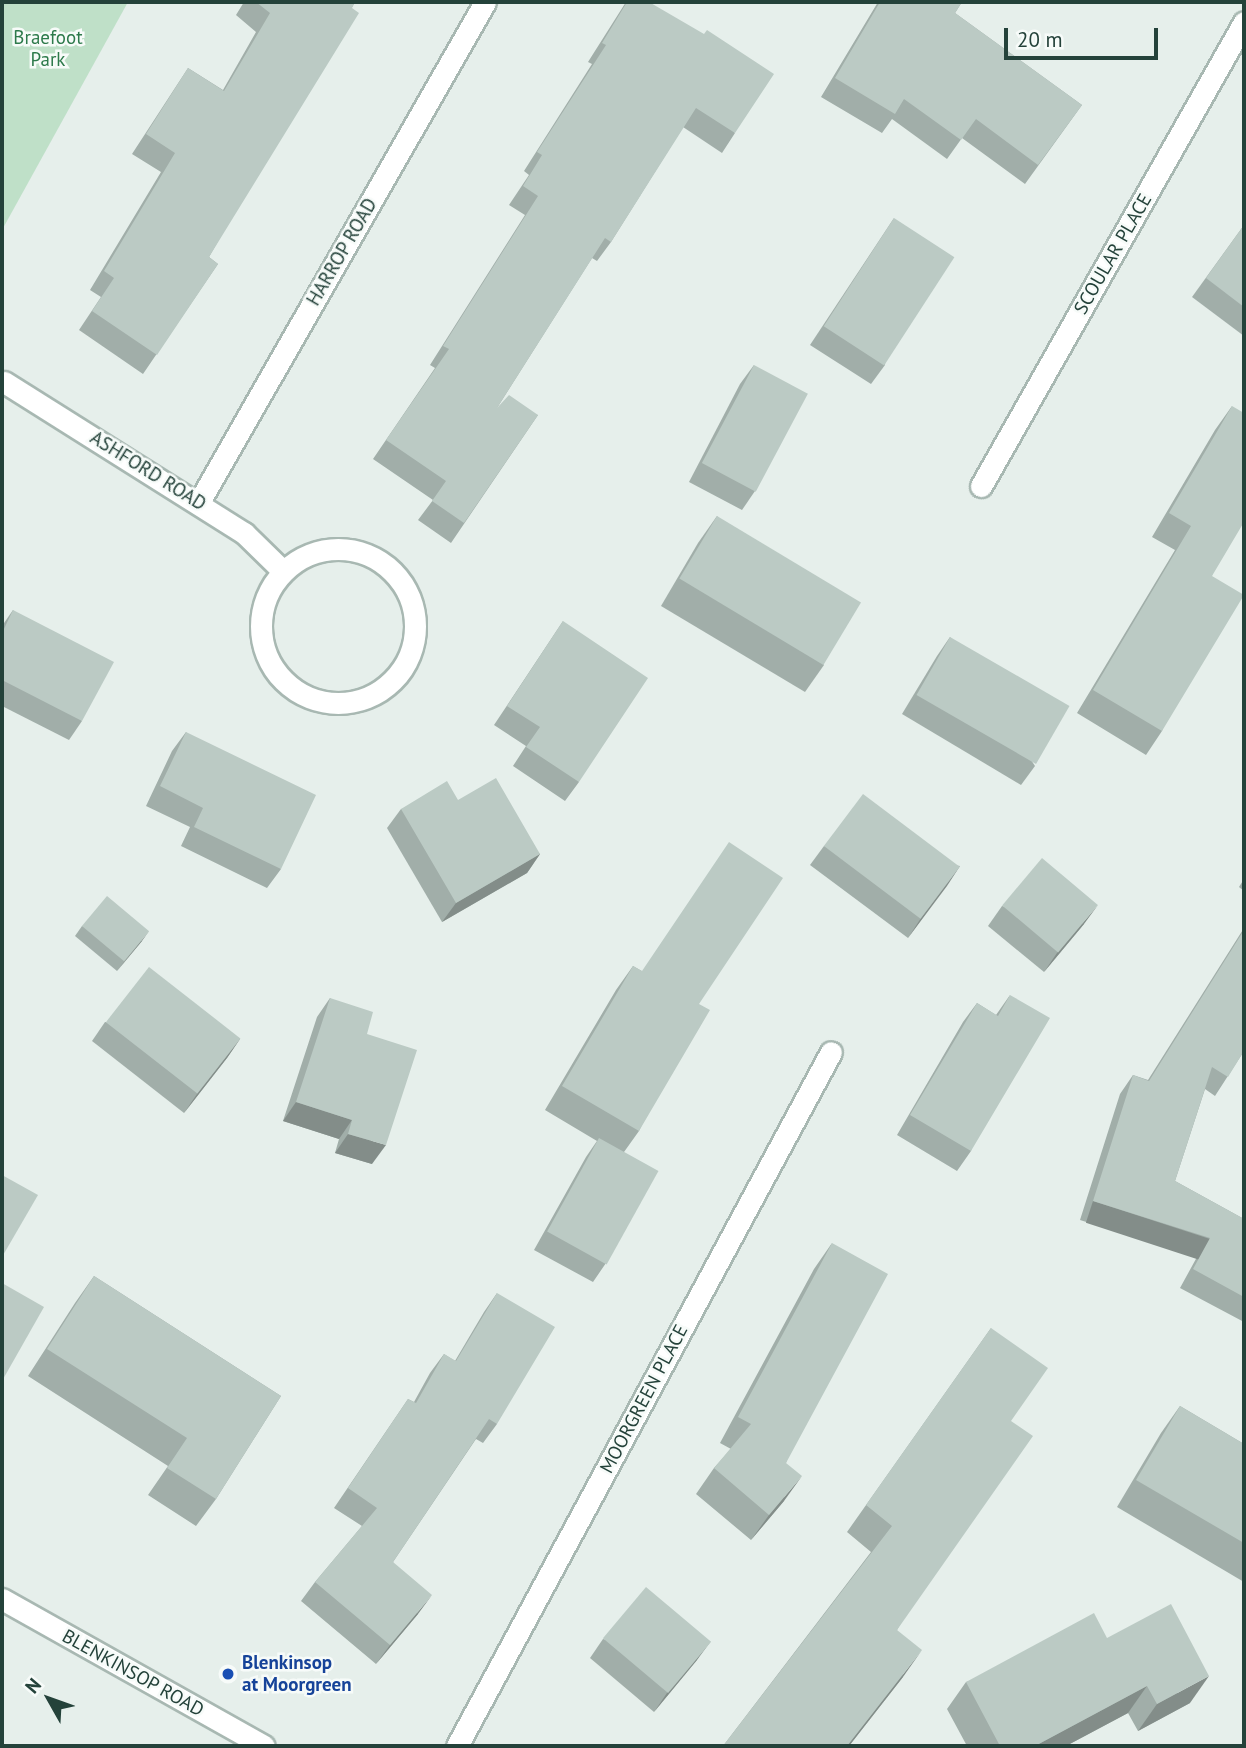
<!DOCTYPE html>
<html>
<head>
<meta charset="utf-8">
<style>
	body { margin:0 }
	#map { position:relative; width:1246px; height:1748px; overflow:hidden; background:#e6efeb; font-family:"PT Sans",sans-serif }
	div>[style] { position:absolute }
	.green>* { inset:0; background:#bfe0c8 }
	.roads { filter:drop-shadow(2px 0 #a8b8b2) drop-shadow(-2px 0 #a8b8b2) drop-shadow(0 2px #a8b8b2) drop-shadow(0 -2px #a8b8b2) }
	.minor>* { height:21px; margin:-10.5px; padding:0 10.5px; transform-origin:10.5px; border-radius:10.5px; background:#fff }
	.minor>.ring { margin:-10.5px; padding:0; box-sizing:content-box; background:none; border:21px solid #fff; border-radius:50% }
	.wall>* { inset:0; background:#a1aea9 }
	.shaded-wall>* { inset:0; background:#838d89; transform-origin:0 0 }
	.building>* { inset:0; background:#bbcac4; transform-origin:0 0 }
	.dots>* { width:19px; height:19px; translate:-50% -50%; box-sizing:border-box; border:4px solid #f7fbf9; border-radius:50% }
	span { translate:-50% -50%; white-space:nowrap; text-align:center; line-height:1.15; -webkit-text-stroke:5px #f7fbf9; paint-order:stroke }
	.park-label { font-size:19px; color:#2d7a4b }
	.street-label { font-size:19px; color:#24423a }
	.transit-label { font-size:19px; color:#164399; font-weight:700 }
	.left { translate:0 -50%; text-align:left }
	.frame { position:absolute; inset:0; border:4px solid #24423a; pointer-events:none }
	.north { position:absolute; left:14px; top:1664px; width:70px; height:70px; -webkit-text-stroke:5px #f7fbf9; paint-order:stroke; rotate:310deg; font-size:19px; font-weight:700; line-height:28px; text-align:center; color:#24423a }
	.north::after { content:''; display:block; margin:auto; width:24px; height:32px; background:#24423a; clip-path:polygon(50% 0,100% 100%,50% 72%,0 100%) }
	.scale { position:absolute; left:1004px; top:28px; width:154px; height:32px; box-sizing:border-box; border:4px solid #24423a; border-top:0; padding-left:9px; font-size:21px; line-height:24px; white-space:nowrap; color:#24423a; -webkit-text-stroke:5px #f7fbf9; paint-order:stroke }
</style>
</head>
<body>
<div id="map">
	<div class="green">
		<div style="clip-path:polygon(2px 2px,128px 2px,2px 230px)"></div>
	</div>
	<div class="roads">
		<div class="minor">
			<div style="left:4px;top:382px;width:284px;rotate:32.2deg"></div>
			<div style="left:244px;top:533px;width:54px;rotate:44.3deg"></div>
			<div style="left:981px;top:486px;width:533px;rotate:-60.45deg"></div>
			<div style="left:199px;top:502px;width:576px;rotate:-60.23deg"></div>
			<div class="ring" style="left:261px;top:549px;width:133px;height:133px"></div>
			<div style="left:2px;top:1599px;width:300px;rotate:29.3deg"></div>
			<div style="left:457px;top:1746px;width:788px;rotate:-61.68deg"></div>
		</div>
	</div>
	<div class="wall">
		<div style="clip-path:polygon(244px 2px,355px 2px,209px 257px,218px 264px,143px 374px,79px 330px,101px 297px,90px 290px,161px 172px,132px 154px,188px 68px,223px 90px,256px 32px,236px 15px)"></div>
		<div style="clip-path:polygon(626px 2px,649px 2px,735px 133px,722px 153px,683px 127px,611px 242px,597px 261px,592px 258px,497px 408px,538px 415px,451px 543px,418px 520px,433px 500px,373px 459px,435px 368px,430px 365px,525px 215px,509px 205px,529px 175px,524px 171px,592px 64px,588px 62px)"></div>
		<div style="clip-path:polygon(878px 2px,962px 2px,955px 13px,1082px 105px,1025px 184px,962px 138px,947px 159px,892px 119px,882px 133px,821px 97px)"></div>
		<div style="clip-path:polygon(894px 218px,885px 365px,871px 384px,810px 345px)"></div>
		<div style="clip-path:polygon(1244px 225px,1244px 336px,1192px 297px)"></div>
		<div style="clip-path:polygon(754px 365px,755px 491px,742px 510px,689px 482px,740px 384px)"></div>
		<div style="clip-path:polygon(1232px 406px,1212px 576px,1162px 731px,1146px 755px,1077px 713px,1175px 550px,1152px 537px,1215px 430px)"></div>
		<div style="clip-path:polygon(717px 516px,824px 665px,805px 692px,661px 606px,698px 543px)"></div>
		<div style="clip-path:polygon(13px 610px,82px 721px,69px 740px,2px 706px,2px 626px)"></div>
		<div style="clip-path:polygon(563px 621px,579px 782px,565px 801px,513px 766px,526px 746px,494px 725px)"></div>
		<div style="clip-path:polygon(950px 637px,1035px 766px,1021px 785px,902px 714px,937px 656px)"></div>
		<div style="clip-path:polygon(186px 732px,281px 869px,267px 888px,181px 846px,190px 827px,146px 806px,172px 751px)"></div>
		<div style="clip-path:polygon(458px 800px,540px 854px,527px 873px,442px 922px,387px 828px,401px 809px)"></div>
		<div style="clip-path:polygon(824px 846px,960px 866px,908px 938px,810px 865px)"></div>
		<div style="clip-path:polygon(1244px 879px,1244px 891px,1239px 887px)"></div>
		<div style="clip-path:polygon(1002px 906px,1084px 924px,1044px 972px,988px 926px)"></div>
		<div style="clip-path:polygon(82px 926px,142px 941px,117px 971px,75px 936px)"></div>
		<div style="clip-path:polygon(1244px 928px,1244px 1051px,1215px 1096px,1205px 1089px,1175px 1181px,1244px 1219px,1244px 1322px,1180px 1288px,1197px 1257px,1080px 1220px,1120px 1094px,1133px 1075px,1148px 1080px)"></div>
		<div style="clip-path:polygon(633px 966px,699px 1004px,639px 1131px,624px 1152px,606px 1263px,593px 1282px,534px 1250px,586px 1157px,597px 1141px,545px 1110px,616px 990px)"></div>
		<div style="clip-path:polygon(1010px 995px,971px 1151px,957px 1171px,897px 1135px,963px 1022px,977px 1003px,996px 1015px)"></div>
		<div style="clip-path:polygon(330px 998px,367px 1034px,372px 1164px,335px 1153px,339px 1139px,283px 1121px,317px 1017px)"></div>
		<div style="clip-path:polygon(105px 1022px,240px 1039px,227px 1058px,184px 1113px,92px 1041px)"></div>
		<div style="clip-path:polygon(832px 1243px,786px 1463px,784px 1501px,751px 1540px,696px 1494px,714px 1468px,731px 1449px,720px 1443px,814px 1269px)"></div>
		<div style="clip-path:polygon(94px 1276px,281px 1396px,216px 1499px,196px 1526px,148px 1495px,168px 1466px,28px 1376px,75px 1303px)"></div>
		<div style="clip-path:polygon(497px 1293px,497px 1424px,483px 1443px,476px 1439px,393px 1562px,418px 1614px,376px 1664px,301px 1601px,315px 1582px,362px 1526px,334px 1508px,408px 1399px,414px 1402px,430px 1373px,444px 1354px,455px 1361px,484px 1312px)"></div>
		<div style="clip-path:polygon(991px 1328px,1011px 1421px,897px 1630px,903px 1677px,849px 1746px,723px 1746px,871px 1552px,847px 1532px)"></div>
		<div style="clip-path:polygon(1180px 1406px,1244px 1444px,1244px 1582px,1117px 1507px,1161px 1433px)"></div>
		<div style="clip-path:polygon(1107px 1638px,1190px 1703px,1138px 1731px,1128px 1713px,1066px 1746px,967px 1746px,947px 1709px,966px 1682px)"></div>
		<div style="clip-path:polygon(603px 1639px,697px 1660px,654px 1712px,590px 1658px)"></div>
	</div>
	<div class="shaded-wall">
		<div style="clip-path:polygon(540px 854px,527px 873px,442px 922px,456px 903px)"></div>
		<div style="clip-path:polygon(960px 866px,947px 886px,908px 938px,921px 918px)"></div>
		<div style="clip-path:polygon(1098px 905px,1084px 924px,1044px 972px,1057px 953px)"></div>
		<div style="clip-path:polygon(149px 931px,142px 941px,117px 971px,124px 962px)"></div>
		<div style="clip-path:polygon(240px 1039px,227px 1058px,184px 1113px,197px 1094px)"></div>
		<div style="clip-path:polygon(296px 1102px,352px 1120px,339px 1139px,283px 1121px)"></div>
		<div style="clip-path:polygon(348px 1134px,386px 1145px,372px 1164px,335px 1153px)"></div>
		<div style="left:1093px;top:1201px;width:123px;height:23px;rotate:18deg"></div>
		<div style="clip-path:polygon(802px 1476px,784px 1501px,751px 1540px,769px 1515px)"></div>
		<div style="clip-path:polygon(432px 1595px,418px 1614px,376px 1664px,390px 1645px)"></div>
		<div style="clip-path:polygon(711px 1641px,697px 1660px,654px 1712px,667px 1693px)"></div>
		<div style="clip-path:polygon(922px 1650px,903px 1677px,849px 1746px,847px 1746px)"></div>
		<div style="clip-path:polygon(1209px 1676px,1190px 1703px,1138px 1731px,1157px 1704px)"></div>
		<div style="clip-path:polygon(1147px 1686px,1128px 1713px,1066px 1746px,1035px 1746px)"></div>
	</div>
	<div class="building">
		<div style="clip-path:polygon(256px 2px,355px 2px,352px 8px,359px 13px,209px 257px,218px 264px,157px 355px,92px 311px,114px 278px,104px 271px,175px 153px,146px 134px,188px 68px,224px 91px,270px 13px)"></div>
		<div style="clip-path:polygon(627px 2px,649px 2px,704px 34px,707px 30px,774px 74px,735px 133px,696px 108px,611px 242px,605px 238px,497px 408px,509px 395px,538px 415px,464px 523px,432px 501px,446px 481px,386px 440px,449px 349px,443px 346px,538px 196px,523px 186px,542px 155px,537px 152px,606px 45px,602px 43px)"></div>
		<div style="clip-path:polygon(880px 2px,962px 2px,955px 13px,1082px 105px,1038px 165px,976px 119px,961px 140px,904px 99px,895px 114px,835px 78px)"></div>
		<div style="left:894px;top:218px;width:72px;height:129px;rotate:33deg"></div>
		<div style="clip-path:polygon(1244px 225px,1244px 307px,1206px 278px)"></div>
		<div style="left:754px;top:365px;width:61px;height:111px;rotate:28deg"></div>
		<div style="clip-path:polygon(1232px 406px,1244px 413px,1244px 522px,1212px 576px,1244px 595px,1162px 731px,1093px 690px,1191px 526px,1169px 513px)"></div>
		<div style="left:717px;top:516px;width:168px;height:73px;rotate:31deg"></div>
		<div style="clip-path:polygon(13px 610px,114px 662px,82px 721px,2px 680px,2px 633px)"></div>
		<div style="clip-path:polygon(563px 621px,648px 678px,579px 782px,526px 747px,540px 727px,507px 706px)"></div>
		<div style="left:950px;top:637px;width:138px;height:67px;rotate:30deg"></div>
		<div style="clip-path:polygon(186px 732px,316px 795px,281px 869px,194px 827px,203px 808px,160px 786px)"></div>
		<div style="clip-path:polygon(496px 778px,540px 854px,456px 903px,401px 809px,447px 781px,458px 800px)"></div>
		<div style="left:863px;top:794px;width:121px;height:65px;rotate:37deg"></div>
		<div style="clip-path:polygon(729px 842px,783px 878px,699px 1004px,710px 1010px,639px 1131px,562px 1086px,633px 966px,642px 971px)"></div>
		<div style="left:1042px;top:858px;width:73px;height:62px;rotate:40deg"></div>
		<div style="left:107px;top:896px;width:55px;height:39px;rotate:40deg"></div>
		<div style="clip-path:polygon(1244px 930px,1244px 1051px,1228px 1077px,1212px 1067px,1175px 1181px,1244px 1219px,1244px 1297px,1193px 1269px,1210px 1238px,1093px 1201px,1133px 1075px,1149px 1081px)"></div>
		<div style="left:149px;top:967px;width:116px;height:70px;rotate:38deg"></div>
		<div style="clip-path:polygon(1010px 995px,1050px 1018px,971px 1151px,910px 1115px,977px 1003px,998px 1016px)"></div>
		<div style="clip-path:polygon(330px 998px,373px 1012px,367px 1034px,417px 1050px,386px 1145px,348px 1134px,352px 1120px,296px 1102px)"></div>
		<div style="left:599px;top:1138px;width:68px;height:107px;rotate:29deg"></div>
		<div style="clip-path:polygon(2px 1175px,38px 1195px,2px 1257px)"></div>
		<div style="clip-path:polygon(832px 1243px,888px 1274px,786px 1463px,802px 1476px,769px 1515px,714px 1468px,751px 1424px,738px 1417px)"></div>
		<div style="clip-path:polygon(94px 1276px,281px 1396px,216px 1499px,167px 1468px,187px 1438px,47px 1349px)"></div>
		<div style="clip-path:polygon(2px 1283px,44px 1307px,2px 1381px)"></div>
		<div style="clip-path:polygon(497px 1293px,555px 1327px,497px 1424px,489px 1419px,393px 1562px,432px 1595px,390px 1645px,315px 1582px,377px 1508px,348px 1488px,408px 1399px,416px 1403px,444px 1354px,456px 1361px)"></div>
		<div style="clip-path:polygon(991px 1328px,1048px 1368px,1011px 1421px,1033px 1436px,897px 1630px,922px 1650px,847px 1746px,723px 1746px,892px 1526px,866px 1505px)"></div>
		<div style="clip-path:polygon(1180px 1406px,1244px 1444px,1244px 1543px,1136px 1480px)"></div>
		<div style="left:646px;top:1587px;width:85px;height:67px;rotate:40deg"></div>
		<div style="clip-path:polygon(1171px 1604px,1209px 1676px,1157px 1704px,1147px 1686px,1035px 1746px,1000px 1746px,966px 1682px,1094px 1613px,1107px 1638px)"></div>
	</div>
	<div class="dots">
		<div style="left:228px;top:1674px;background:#1a4fb4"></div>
	</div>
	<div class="park-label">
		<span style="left:48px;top:49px">Braefoot<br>Park</span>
	</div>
	<div class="street-label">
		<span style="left:342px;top:252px;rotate:-60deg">HARROP ROAD</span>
		<span style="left:1113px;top:254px;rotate:-60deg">SCOULAR PLACE</span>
		<span style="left:148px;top:471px;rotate:32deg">ASHFORD ROAD</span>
		<span style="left:644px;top:1399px;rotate:-62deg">MOORGREEN PLACE</span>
		<span style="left:133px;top:1673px;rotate:29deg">BLENKINSOP ROAD</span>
	</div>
	<div class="transit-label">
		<span class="left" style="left:242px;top:1674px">Blenkinsop<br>at Moorgreen</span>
	</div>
	<div class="frame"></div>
	<div class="north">N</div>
	<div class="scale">20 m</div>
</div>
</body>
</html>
